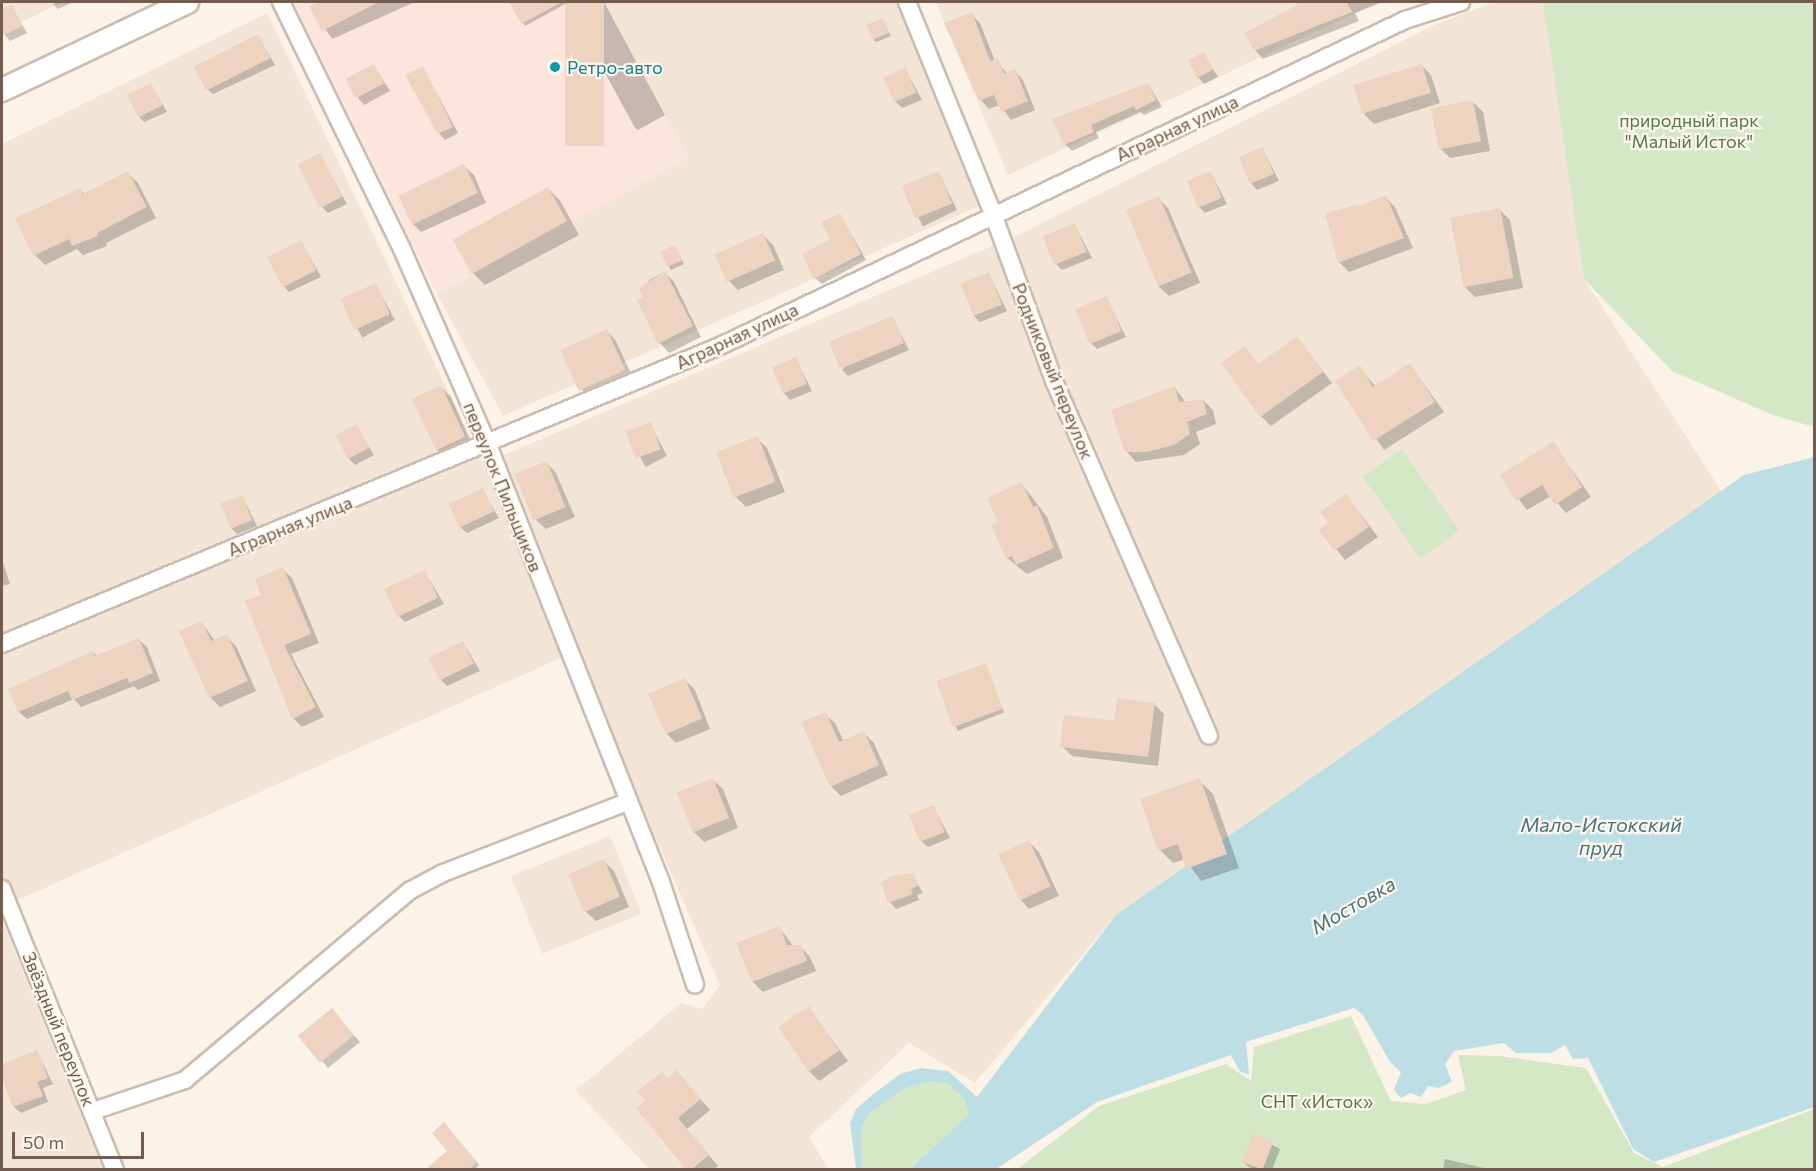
<!DOCTYPE html>
<html>
<head>
<meta charset="utf-8">
<style>
	body { margin:0 }
	#map { position:relative; width:1816px; height:1171px; overflow:hidden; background:#fbf3e7; font-family:Commissioner,sans-serif }
	div>[style] { position:absolute }
	.residential>* { inset:0; background:#f2e5d6; transform-origin:0 0 }
	.commercial>* { inset:0; background:#fbe5dc }
	.green>* { inset:0; background:#d4e8c6; transform-origin:0 0 }
	.water>* { inset:0; background:#bddee4 }
	.shadow>* { inset:0; background:#0003; transform-origin:0 0 }
	.building>* { inset:0; background:#efd3c1; transform-origin:0 0 }
	.roads { filter:drop-shadow(2px 0 #ccbbae) drop-shadow(-2px 0 #ccbbae) drop-shadow(0 2px #ccbbae) drop-shadow(0 -2px #ccbbae) }
	.minor>* { height:16px; margin:-8px; padding:0 8px; transform-origin:8px; border-radius:8px; background:#fff }
	.secondary>* { height:22px; margin:-11px; padding:0 11px; transform-origin:11px; border-radius:11px; background:#fff }
	.dots>* { width:16px; height:16px; translate:-50% -50%; box-sizing:border-box; border:3px solid #fef7ee; border-radius:50% }
	span { translate:-50% -50%; white-space:nowrap; text-align:center; line-height:1.15; -webkit-text-stroke:4.5px #fef7ee; paint-order:stroke }
	.culture-label { font-size:18px; color:#0d838f }
	.left { translate:0 -50%; text-align:left }
	.park-label { font-size:18px; color:#547845 }
	.street-label { font-size:18px; color:#735b4d }
	.water-label { font-size:20px; color:#45757f; font-style:italic }
	.frame { position:absolute; inset:0; border:3px solid #735b4d; pointer-events:none }
	.scale { position:absolute; left:12px; top:1132px; width:132px; height:27px; box-sizing:border-box; border:3px solid #735b4d; border-top:0; padding-left:8px; font-size:18px; line-height:21px; white-space:nowrap; color:#735b4d; -webkit-text-stroke:4px #fef7ee; paint-order:stroke }
</style>
</head>
<body>
<div id="map">
	<div class="residential">
		<div style="clip-path:polygon(2px 2px,63px 2px,2px 31px)"></div>
		<div style="clip-path:polygon(604px 2px,902px 2px,984px 204px,503px 416px,437px 294px,688px 158px)"></div>
		<div style="clip-path:polygon(936px 2px,1379px 2px,1008px 175px)"></div>
		<div style="clip-path:polygon(1494px 2px,1576px 2px,1584px 279px,1722px 492px,1116px 915px,975px 1083px,909px 1043px,809px 1137px,829px 1169px,649px 1169px,576px 1090px,681px 1003px,703px 1009px,720px 985px,574px 652px,2px 907px,2px 144px,267px 13px,483px 464px,1018px 235px,1434px 25px)"></div>
		<div style="left:610px;top:836px;width:84px;height:107px;rotate:68deg"></div>
		<div style="clip-path:polygon(2px 920px,103px 1169px,2px 1169px)"></div>
	</div>
	<div class="commercial">
		<div style="clip-path:polygon(294px 2px,604px 2px,688px 158px,437px 294px)"></div>
	</div>
	<div class="green">
		<div style="clip-path:polygon(1543px 2px,1814px 2px,1814px 427px,1773px 415px,1672px 371px,1584px 279px)"></div>
		<div style="left:1402px;top:449px;width:100px;height:48px;rotate:55deg"></div>
		<div style="clip-path:polygon(1351px 1016px,1391px 1101px,1426px 1104px,1466px 1090px,1458px 1055px,1499px 1056px,1586px 1068px,1634px 1153px,1663px 1167px,1814px 1109px,1814px 1169px,1016px 1170px,1099px 1106px,1226px 1064px,1251px 1081px,1254px 1047px)"></div>
		<div style="clip-path:polygon(926px 1082px,946px 1083px,964px 1098px,969px 1114px,910px 1169px,863px 1169px,861px 1130px,868px 1115px,903px 1089px)"></div>
	</div>
	<div class="water">
		<div style="clip-path:polygon(1814px 457px,1814px 1107px,1654px 1162px,1633px 1149px,1588px 1058px,1573px 1059px,1565px 1045px,1551px 1053px,1516px 1053px,1504px 1043px,1454px 1051px,1445px 1064px,1452px 1082px,1438px 1088px,1428px 1086px,1421px 1097px,1410px 1093px,1401px 1098px,1394px 1090px,1401px 1072px,1390px 1062px,1363px 1015px,1354px 1008px,1246px 1042px,1249px 1074px,1240px 1072px,1231px 1055px,1097px 1102px,996px 1169px,910px 1169px,969px 1114px,964px 1098px,946px 1083px,926px 1082px,903px 1089px,868px 1115px,861px 1130px,863px 1169px,856px 1169px,850px 1123px,856px 1109px,876px 1092px,900px 1074px,921px 1068px,948px 1071px,977px 1097px,1116px 915px,1744px 475px)"></div>
	</div>
	<div class="shadow">
		<div style="clip-path:polygon(58px 2px,74px 2px,58px 9px,53px 4px)"></div>
		<div style="clip-path:polygon(322px 2px,415px 2px,332px 39px,311px 7px)"></div>
		<div style="clip-path:polygon(511px 2px,604px 2px,665px 115px,638px 130px,635px 128px,567px 3px,525px 26px)"></div>
		<div style="clip-path:polygon(1297px 2px,1383px 2px,1355px 13px,1359px 21px,1263px 59px,1255px 50px,1299px 6px)"></div>
		<div style="clip-path:polygon(11px 6px,27px 33px,10px 41px,2px 31px,2px 11px)"></div>
		<div style="clip-path:polygon(971px 14px,980px 23px,995px 61px,1008px 74px,1015px 71px,1023px 80px,1035px 110px,1011px 120px,1000px 105px,989px 109px,981px 100px)"></div>
		<div style="clip-path:polygon(882px 20px,891px 36px,876px 42px,874px 40px)"></div>
		<div style="clip-path:polygon(258px 36px,275px 65px,213px 94px,206px 88px)"></div>
		<div style="clip-path:polygon(1204px 54px,1218px 77px,1204px 84px,1198px 77px)"></div>
		<div style="clip-path:polygon(1421px 65px,1431px 75px,1440px 103px,1374px 124px,1364px 114px)"></div>
		<div style="clip-path:polygon(374px 66px,390px 91px,364px 105px,358px 98px)"></div>
		<div style="clip-path:polygon(423px 68px,458px 133px,445px 140px,439px 133px)"></div>
		<div style="clip-path:polygon(906px 70px,922px 100px,902px 108px,895px 101px)"></div>
		<div style="clip-path:polygon(1148px 84px,1162px 107px,1144px 115px,1140px 112px,1096px 132px,1099px 138px,1072px 151px,1066px 145px,1054px 120px)"></div>
		<div style="clip-path:polygon(151px 85px,167px 112px,144px 122px,138px 116px)"></div>
		<div style="clip-path:polygon(1473px 102px,1483px 112px,1490px 151px,1450px 158px,1440px 148px)"></div>
		<div style="clip-path:polygon(1263px 149px,1279px 181px,1257px 190px,1251px 183px)"></div>
		<div style="clip-path:polygon(320px 155px,347px 204px,328px 213px,322px 207px)"></div>
		<div style="clip-path:polygon(464px 166px,474px 175px,486px 203px,421px 232px,411px 222px)"></div>
		<div style="clip-path:polygon(128px 173px,138px 183px,156px 218px,106px 243px,107px 246px,83px 255px,77px 249px,45px 265px,35px 255px,80px 189px,86px 195px)"></div>
		<div style="left:939px;top:173px;width:41px;height:38px;rotate:64deg"></div>
		<div style="clip-path:polygon(1211px 173px,1227px 204px,1205px 213px,1199px 207px)"></div>
		<div style="clip-path:polygon(548px 188px,561px 202px,579px 235px,485px 285px,472px 272px)"></div>
		<div style="clip-path:polygon(1385px 197px,1395px 207px,1413px 248px,1349px 272px,1339px 262px,1358px 209px)"></div>
		<div style="clip-path:polygon(1158px 198px,1168px 208px,1200px 283px,1169px 296px,1159px 287px,1128px 211px)"></div>
		<div style="clip-path:polygon(1500px 210px,1510px 220px,1523px 288px,1475px 297px,1465px 287px)"></div>
		<div style="clip-path:polygon(840px 215px,866px 260px,822px 284px,815px 278px)"></div>
		<div style="clip-path:polygon(1075px 225px,1092px 258px,1062px 270px,1056px 264px)"></div>
		<div style="clip-path:polygon(763px 235px,773px 245px,784px 270px,738px 290px,728px 280px)"></div>
		<div style="clip-path:polygon(301px 241px,321px 277px,289px 292px,283px 285px)"></div>
		<div style="clip-path:polygon(675px 247px,684px 264px,671px 270px,669px 267px)"></div>
		<div style="clip-path:polygon(664px 272px,674px 282px,701px 337px,669px 353px,660px 343px,645px 298px,649px 280px)"></div>
		<div style="clip-path:polygon(989px 274px,1007px 311px,980px 322px,974px 316px)"></div>
		<div style="left:375px;top:284px;width:41px;height:37px;rotate:61deg"></div>
		<div style="clip-path:polygon(1106px 298px,1126px 337px,1097px 349px,1091px 343px)"></div>
		<div style="clip-path:polygon(892px 318px,909px 350px,848px 376px,842px 370px)"></div>
		<div style="clip-path:polygon(607px 331px,616px 341px,634px 380px,590px 399px,581px 389px,563px 351px)"></div>
		<div style="clip-path:polygon(1297px 338px,1332px 383px,1271px 426px,1261px 416px,1245px 348px,1259px 365px)"></div>
		<div style="clip-path:polygon(796px 359px,812px 391px,790px 400px,784px 393px)"></div>
		<div style="clip-path:polygon(1410px 365px,1444px 412px,1384px 450px,1337px 382px,1359px 367px,1376px 387px)"></div>
		<div style="clip-path:polygon(441px 387px,451px 397px,473px 447px,447px 459px,437px 449px)"></div>
		<div style="clip-path:polygon(1175px 388px,1186px 403px,1203px 400px,1213px 410px,1216px 424px,1196px 432px,1200px 444px,1184px 455px,1136px 462px,1126px 451px)"></div>
		<div style="left:650px;top:424px;width:36px;height:24px;rotate:62deg"></div>
		<div style="clip-path:polygon(356px 426px,374px 455px,355px 465px,348px 458px)"></div>
		<div style="clip-path:polygon(757px 438px,767px 448px,785px 492px,746px 507px,736px 497px)"></div>
		<div style="clip-path:polygon(1553px 443px,1591px 497px,1566px 513px,1551px 496px,1527px 510px,1502px 476px)"></div>
		<div style="clip-path:polygon(547px 463px,556px 473px,575px 517px,546px 529px,536px 520px)"></div>
		<div style="clip-path:polygon(1022px 484px,1047px 517px,1063px 558px,1027px 574px,1007px 558px,1000px 523px)"></div>
		<div style="clip-path:polygon(482px 490px,499px 518px,467px 533px,460px 527px)"></div>
		<div style="clip-path:polygon(1346px 495px,1378px 537px,1345px 560px,1321px 530px,1330px 524px)"></div>
		<div style="clip-path:polygon(242px 496px,257px 526px,237px 534px,231px 528px)"></div>
		<div style="clip-path:polygon(2px 560px,10px 584px,2px 586px)"></div>
		<div style="clip-path:polygon(283px 569px,292px 578px,319px 643px,291px 654px,324px 717px,302px 727px,293px 718px,263px 595px)"></div>
		<div style="clip-path:polygon(425px 572px,444px 604px,405px 622px,399px 616px)"></div>
		<div style="clip-path:polygon(202px 623px,215px 641px,226px 636px,236px 646px,256px 691px,220px 707px,210px 697px)"></div>
		<div style="clip-path:polygon(139px 640px,147px 647px,160px 681px,138px 690px,134px 686px,81px 707px,74px 699px,27px 719px,19px 712px,10px 690px,93px 652px,97px 656px)"></div>
		<div style="clip-path:polygon(463px 642px,480px 671px,447px 686px,441px 680px)"></div>
		<div style="left:985px;top:665px;width:51px;height:50px;rotate:68deg"></div>
		<div style="clip-path:polygon(685px 680px,695px 690px,710px 729px,676px 743px,666px 733px)"></div>
		<div style="clip-path:polygon(1154px 704px,1164px 714px,1158px 766px,1072px 756px,1062px 746px)"></div>
		<div style="clip-path:polygon(825px 714px,835px 723px,844px 742px,864px 733px,874px 743px,888px 775px,841px 796px,831px 786px)"></div>
		<div style="clip-path:polygon(713px 780px,723px 789px,738px 828px,704px 842px,694px 832px)"></div>
		<div style="clip-path:polygon(1199px 780px,1213px 794px,1239px 868px,1201px 881px,1185px 859px,1173px 863px,1160px 850px)"></div>
		<div style="clip-path:polygon(933px 806px,950px 838px,928px 847px,921px 841px)"></div>
		<div style="clip-path:polygon(1029px 842px,1039px 852px,1059px 896px,1029px 909px,1020px 899px,1000px 855px)"></div>
		<div style="clip-path:polygon(604px 861px,614px 871px,629px 907px,596px 921px,586px 912px,570px 876px)"></div>
		<div style="clip-path:polygon(912px 875px,923px 893px,917px 895px,919px 900px,896px 909px,890px 902px)"></div>
		<div style="clip-path:polygon(780px 928px,793px 946px,800px 946px,810px 957px,816px 971px,763px 992px,753px 982px)"></div>
		<div style="clip-path:polygon(808px 1008px,848px 1061px,819px 1081px,809px 1071px)"></div>
		<div style="clip-path:polygon(338px 1017px,360px 1042px,328px 1068px,301px 1036px)"></div>
		<div style="clip-path:polygon(37px 1052px,53px 1084px,43px 1088px,48px 1102px,21px 1113px,14px 1107px,2px 1066px)"></div>
		<div style="clip-path:polygon(677px 1072px,710px 1110px,687px 1129px,718px 1166px,713px 1170px,688px 1170px,668px 1080px)"></div>
		<div style="clip-path:polygon(444px 1125px,479px 1165px,474px 1170px,427px 1170px,449px 1151px)"></div>
		<div style="clip-path:polygon(1254px 1135px,1280px 1149px,1272px 1170px,1253px 1170px,1243px 1162px)"></div>
		<div style="clip-path:polygon(1445px 1159px,1484px 1168px,1486px 1170px,1443px 1170px)"></div>
	</div>
	<div class="building">
		<div style="clip-path:polygon(319px 2px,379px 2px,322px 31px,309px 6px)"></div>
		<div style="clip-path:polygon(509px 2px,562px 2px,521px 24px)"></div>
		<div style="left:565px;top:2px;width:39px;height:144px"></div>
		<div style="clip-path:polygon(1295px 2px,1347px 2px,1352px 12px,1254px 51px,1245px 33px,1297px 5px)"></div>
		<div style="clip-path:polygon(12px 4px,22px 26px,2px 36px,2px 9px)"></div>
		<div style="clip-path:polygon(972px 12px,990px 61px,998px 58px,1004px 74px,1015px 69px,1028px 101px,1001px 112px,994px 95px,979px 101px,944px 23px)"></div>
		<div style="left:883px;top:18px;width:16px;height:18px;rotate:68deg"></div>
		<div style="left:258px;top:34px;width:27px;height:72px;rotate:63deg"></div>
		<div style="left:1204px;top:52px;width:20px;height:18px;rotate:63deg"></div>
		<div style="left:374px;top:64px;width:22px;height:32px;rotate:63deg"></div>
		<div style="left:1422px;top:64px;width:30px;height:72px;rotate:73deg"></div>
		<div style="clip-path:polygon(423px 66px,453px 127px,438px 134px,405px 75px)"></div>
		<div style="left:906px;top:68px;width:27px;height:24px;rotate:68deg"></div>
		<div style="left:151px;top:83px;width:25px;height:27px;rotate:63deg"></div>
		<div style="clip-path:polygon(1148px 83px,1156px 100px,1136px 110px,1134px 106px,1091px 125px,1094px 132px,1064px 145px,1052px 119px)"></div>
		<div style="left:1473px;top:100px;width:42px;height:43px;rotate:79deg"></div>
		<div style="left:1263px;top:147px;width:29px;height:26px;rotate:68deg"></div>
		<div style="left:320px;top:153px;width:49px;height:25px;rotate:63deg"></div>
		<div style="left:464px;top:164px;width:32px;height:73px;rotate:64deg"></div>
		<div style="clip-path:polygon(128px 171px,147px 207px,97px 233px,98px 236px,72px 246px,69px 239px,33px 256px,15px 218px,81px 188px,83px 194px)"></div>
		<div style="left:939px;top:171px;width:35px;height:40px;rotate:68deg"></div>
		<div style="left:1211px;top:171px;width:29px;height:26px;rotate:68deg"></div>
		<div style="left:548px;top:187px;width:39px;height:109px;rotate:61deg"></div>
		<div style="clip-path:polygon(1386px 195px,1404px 238px,1338px 263px,1325px 213px,1356px 205px,1358px 207px)"></div>
		<div style="left:1159px;top:196px;width:83px;height:36px;rotate:67deg"></div>
		<div style="left:1500px;top:208px;width:71px;height:51px;rotate:79deg"></div>
		<div style="clip-path:polygon(840px 213px,861px 254px,814px 279px,802px 254px,830px 239px,821px 222px)"></div>
		<div style="left:1075px;top:223px;width:31px;height:35px;rotate:68deg"></div>
		<div style="left:763px;top:233px;width:30px;height:53px;rotate:66deg"></div>
		<div style="left:301px;top:240px;width:34px;height:38px;rotate:63deg"></div>
		<div style="left:675px;top:245px;width:17px;height:16px;rotate:66deg"></div>
		<div style="clip-path:polygon(665px 271px,693px 326px,658px 344px,637px 300px,643px 297px,639px 288px)"></div>
		<div style="left:989px;top:272px;width:35px;height:31px;rotate:68deg"></div>
		<div style="left:376px;top:283px;width:34px;height:39px;rotate:66deg"></div>
		<div style="left:1107px;top:296px;width:38px;height:34px;rotate:68deg"></div>
		<div style="left:893px;top:316px;width:29px;height:69px;rotate:68deg"></div>
		<div style="left:607px;top:329px;width:45px;height:51px;rotate:66deg"></div>
		<div style="clip-path:polygon(1297px 336px,1323px 372px,1260px 417px,1221px 363px,1245px 346px,1258px 364px)"></div>
		<div style="left:796px;top:357px;width:29px;height:26px;rotate:68deg"></div>
		<div style="clip-path:polygon(1410px 363px,1435px 402px,1373px 441px,1335px 381px,1360px 365px,1373px 387px)"></div>
		<div style="left:441px;top:385px;width:57px;height:32px;rotate:65deg"></div>
		<div style="clip-path:polygon(1175px 386px,1179px 402px,1203px 399px,1207px 414px,1187px 422px,1190px 434px,1174px 445px,1147px 452px,1125px 452px,1111px 410px)"></div>
		<div style="left:651px;top:422px;width:29px;height:27px;rotate:70deg"></div>
		<div style="left:357px;top:424px;width:27px;height:24px;rotate:63deg"></div>
		<div style="left:758px;top:436px;width:49px;height:45px;rotate:69deg"></div>
		<div style="clip-path:polygon(1554px 441px,1582px 487px,1555px 505px,1542px 485px,1516px 501px,1500px 475px)"></div>
		<div style="left:547px;top:461px;width:50px;height:35px;rotate:68deg"></div>
		<div style="clip-path:polygon(1022px 482px,1033px 507px,1037px 505px,1054px 548px,1016px 565px,1012px 556px,1006px 559px,991px 525px,998px 522px,987px 498px)"></div>
		<div style="left:483px;top:488px;width:26px;height:38px;rotate:65deg"></div>
		<div style="clip-path:polygon(1346px 493px,1369px 527px,1334px 551px,1319px 530px,1328px 523px,1320px 512px)"></div>
		<div style="left:242px;top:495px;width:27px;height:23px;rotate:68deg"></div>
		<div style="clip-path:polygon(283px 567px,311px 634px,284px 645px,316px 707px,292px 719px,245px 601px,261px 595px,255px 579px)"></div>
		<div style="left:425px;top:570px;width:31px;height:45px;rotate:65deg"></div>
		<div style="clip-path:polygon(202px 621px,211px 641px,227px 634px,248px 681px,209px 698px,179px 631px)"></div>
		<div style="clip-path:polygon(139px 638px,153px 673px,129px 683px,127px 678px,72px 700px,68px 691px,18px 712px,8px 689px,93px 651px,95px 656px)"></div>
		<div style="left:463px;top:641px;width:25px;height:38px;rotate:64deg"></div>
		<div style="left:986px;top:663px;width:49px;height:53px;rotate:70deg"></div>
		<div style="left:685px;top:678px;width:44px;height:40px;rotate:67deg"></div>
		<div style="clip-path:polygon(1117px 698px,1155px 703px,1148px 757px,1060px 747px,1064px 715px,1114px 721px)"></div>
		<div style="clip-path:polygon(826px 712px,839px 742px,864px 731px,879px 765px,830px 787px,801px 722px)"></div>
		<div style="left:713px;top:778px;width:43px;height:39px;rotate:68deg"></div>
		<div style="clip-path:polygon(1200px 778px,1227px 854px,1186px 869px,1178px 844px,1158px 851px,1140px 799px)"></div>
		<div style="left:934px;top:805px;width:29px;height:27px;rotate:68deg"></div>
		<div style="left:1029px;top:840px;width:51px;height:34px;rotate:65deg"></div>
		<div style="left:604px;top:859px;width:41px;height:39px;rotate:67deg"></div>
		<div style="clip-path:polygon(913px 873px,918px 886px,911px 889px,913px 894px,888px 903px,881px 883px,891px 876px)"></div>
		<div style="clip-path:polygon(780px 926px,787px 945px,801px 945px,807px 961px,752px 982px,736px 943px)"></div>
		<div style="left:809px;top:1006px;width:54px;height:37px;rotate:56deg"></div>
		<div style="left:332px;top:1008px;width:35px;height:44px;rotate:51deg"></div>
		<div style="clip-path:polygon(37px 1050px,48px 1078px,37px 1082px,43px 1096px,13px 1107px,2px 1078px,2px 1064px)"></div>
		<div style="clip-path:polygon(677px 1070px,701px 1099px,678px 1118px,709px 1155px,691px 1170px,686px 1170px,636px 1108px,645px 1101px,637px 1091px,662px 1072px,667px 1078px)"></div>
		<div style="clip-path:polygon(444px 1122px,477px 1162px,469px 1170px,425px 1170px,447px 1151px,432px 1133px)"></div>
		<div style="left:1253px;top:1133px;width:22px;height:31px;rotate:21deg"></div>
	</div>
	<div class="roads">
		<div class="minor">
			<div style="left:281px;top:2px;width:275px;rotate:63.9deg"></div>
			<div style="left:402px;top:249px;width:214px;rotate:66.3deg"></div>
			<div style="left:488px;top:445px;width:470px;rotate:68.4deg"></div>
			<div style="left:661px;top:882px;width:108px;rotate:71.7deg"></div>
			<div style="left:907px;top:2px;width:229px;rotate:67.9deg"></div>
			<div style="left:993px;top:214px;width:178px;rotate:69.9deg"></div>
			<div style="left:1054px;top:381px;width:387px;rotate:66.4deg"></div>
			<div style="left:2px;top:644px;width:777px;rotate:-22.54deg"></div>
			<div style="left:720px;top:346px;width:759px;rotate:-25.45deg"></div>
			<div style="left:1405px;top:20px;width:59px;rotate:-17.8deg"></div>
			<div style="left:2px;top:889px;width:303px;rotate:68.1deg"></div>
			<div style="left:93px;top:1111px;width:97px;rotate:-18.6deg"></div>
			<div style="left:185px;top:1080px;width:295px;rotate:-40.1deg"></div>
			<div style="left:411px;top:890px;width:36px;rotate:-28deg"></div>
			<div style="left:443px;top:873px;width:197px;rotate:-21.1deg"></div>
		</div>
		<div class="secondary">
			<div style="left:2px;top:90px;width:205px;rotate:-25.4deg"></div>
		</div>
	</div>
	<div class="dots">
		<div style="left:555px;top:67px;background:#0f9aa8"></div>
	</div>
	<div class="culture-label">
		<span class="left" style="left:567px;top:67px">Ретро-авто</span>
	</div>
	<div class="park-label">
		<span style="left:1689px;top:131px">природный парк<br>"Малый Исток"</span>
		<span style="left:1317px;top:1101px">СНТ «Исток»</span>
	</div>
	<div class="street-label">
		<span style="left:1177px;top:128px;rotate:-25deg">Аграрная улица</span>
		<span style="left:737px;top:336px;rotate:-25deg">Аграрная улица</span>
		<span style="left:1053px;top:371px;rotate:68deg">Родниковый переулок</span>
		<span style="left:503px;top:487px;rotate:68deg">переулок Пильщиков</span>
		<span style="left:290px;top:526px;rotate:-22deg">Аграрная улица</span>
		<span style="left:59px;top:1029px;rotate:68deg">Звёздный переулок</span>
	</div>
	<div class="water-label">
		<span style="left:1601px;top:836px">Мало-Истокский<br>пруд</span>
		<span style="left:1353px;top:905px;rotate:-30deg">Мостовка</span>
	</div>
	<div class="frame"></div>
	<div class="scale">50 m</div>
</div>
</body>
</html>
